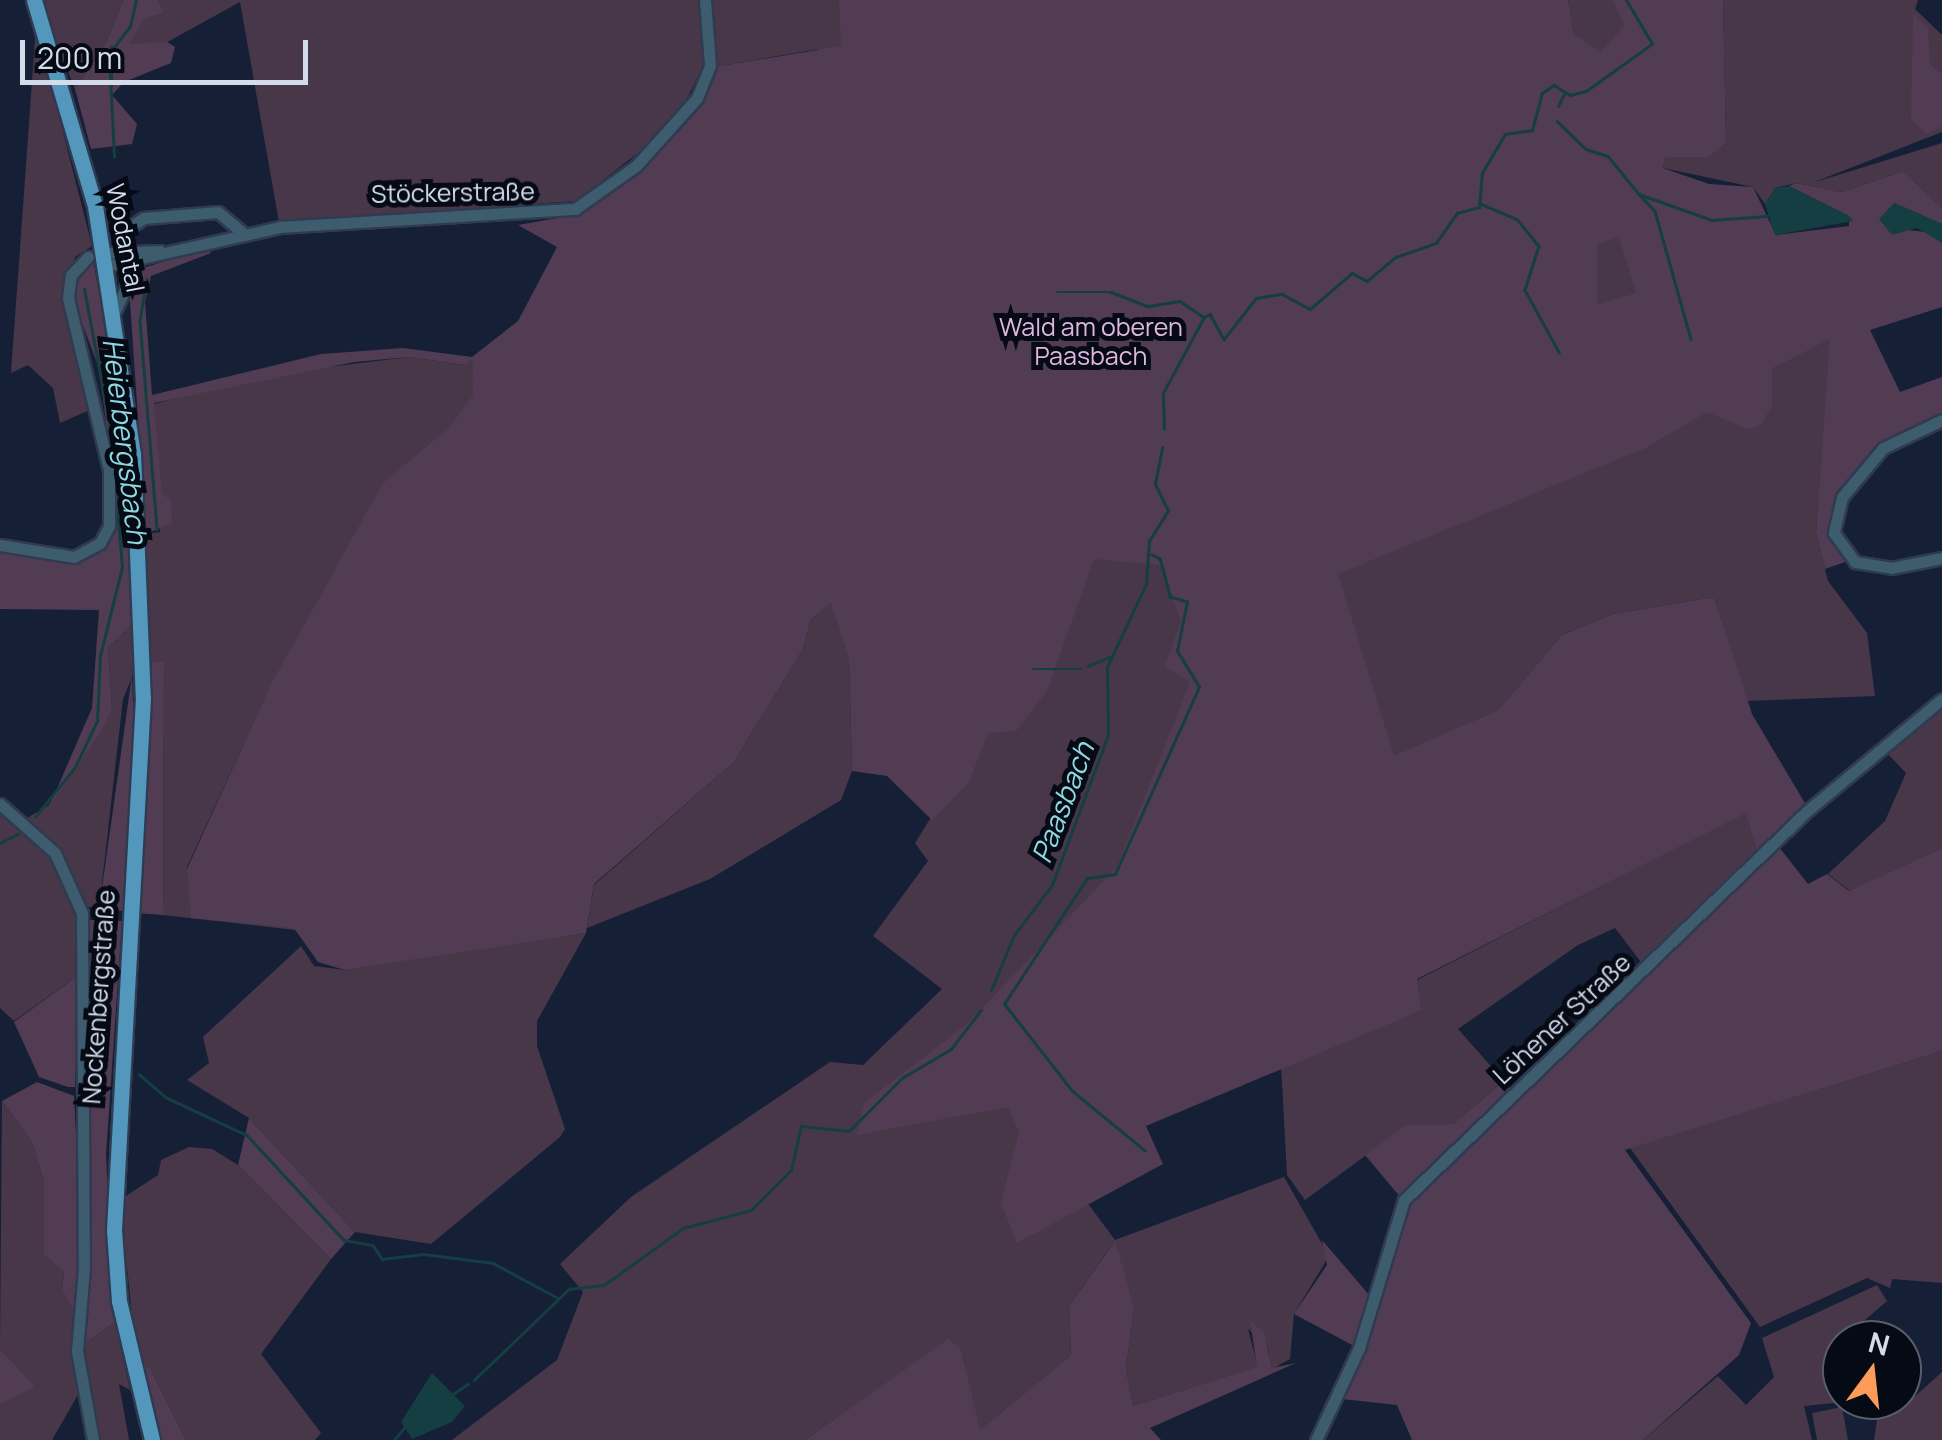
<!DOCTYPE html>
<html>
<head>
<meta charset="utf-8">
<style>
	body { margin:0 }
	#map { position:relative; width:1942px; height:1440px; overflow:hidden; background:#152037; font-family:Manrope,sans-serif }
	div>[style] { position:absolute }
	.green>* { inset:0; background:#483749 }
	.forest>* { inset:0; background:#513c53 }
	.water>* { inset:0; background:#153e43 }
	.stream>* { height:2.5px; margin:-1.25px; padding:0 1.25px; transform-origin:1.25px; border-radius:1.25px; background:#153e43 }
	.roads { filter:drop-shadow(2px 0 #303a50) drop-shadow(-2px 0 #303a50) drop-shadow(0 2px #303a50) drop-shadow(0 -2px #303a50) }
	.minor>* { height:11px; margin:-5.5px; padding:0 5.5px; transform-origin:5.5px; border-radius:5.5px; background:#3d5c6e }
	.major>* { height:15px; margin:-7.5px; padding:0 7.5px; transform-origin:7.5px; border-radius:7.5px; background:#5397bd }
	span { translate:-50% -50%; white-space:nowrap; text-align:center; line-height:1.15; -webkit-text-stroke:10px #060a14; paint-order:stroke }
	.street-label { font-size:25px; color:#d4dcec }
	.park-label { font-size:25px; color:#dfb6e2 }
	.water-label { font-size:28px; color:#8dd8e1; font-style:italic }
	.north { position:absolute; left:1822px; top:1320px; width:100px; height:100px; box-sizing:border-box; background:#060a14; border:2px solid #585e6a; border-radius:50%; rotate:15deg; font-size:28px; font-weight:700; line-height:40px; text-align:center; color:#d4dcec }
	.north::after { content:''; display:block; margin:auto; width:35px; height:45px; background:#ff9b59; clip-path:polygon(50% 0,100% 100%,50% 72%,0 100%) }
	.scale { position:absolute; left:20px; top:40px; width:288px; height:45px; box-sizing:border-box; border:5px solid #d4dcec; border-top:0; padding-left:12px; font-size:30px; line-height:35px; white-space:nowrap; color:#d4dcec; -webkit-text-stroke:8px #060a14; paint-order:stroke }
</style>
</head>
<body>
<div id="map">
	<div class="green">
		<div style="clip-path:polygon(39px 0,123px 0,106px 43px,75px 89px)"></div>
		<div style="clip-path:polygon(158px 0,701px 0,704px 64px,674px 125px,576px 201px,279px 222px,240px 2px,160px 46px,128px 44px,145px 17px,164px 13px)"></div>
		<div style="clip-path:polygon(evenodd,711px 0,1557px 0,1594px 71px,1635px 53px,1648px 447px,1707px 411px,1749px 430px,1772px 405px,1772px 369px,1831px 338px,1816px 533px,1828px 581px,1867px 633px,1875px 696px,1747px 701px,1714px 597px,1613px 614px,1562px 635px,1498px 710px,1394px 757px,1308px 763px,1123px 1174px,1018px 1243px,1086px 1201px,1115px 1240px,1284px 1177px,1329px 1256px,1294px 1314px,1290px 1359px,1272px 1369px,1267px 1345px,1248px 1329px,1258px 1367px,1133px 1406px,1126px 1368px,1134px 1308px,1114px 1242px,1069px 1306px,1071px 1355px,979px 1431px,961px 1349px,948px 1340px,805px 1440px,452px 1440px,557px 1360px,583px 1292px,560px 1264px,631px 1197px,830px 1062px,863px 1065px,942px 989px,873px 936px,928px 861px,915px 843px,942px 800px,858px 761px,849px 658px,852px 771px,841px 800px,710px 879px,587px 928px,594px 885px,734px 762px,803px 649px,811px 619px,832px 602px,850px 658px,835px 577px,604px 863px,567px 936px,586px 933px,537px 1021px,537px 1046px,565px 1129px,560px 1137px,431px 1244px,355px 1232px,249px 1118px,187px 1080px,209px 1063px,203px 1037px,301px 946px,314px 966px,345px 970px,558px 936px,347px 965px,319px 957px,295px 930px,163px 915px,164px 663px,151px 662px,146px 534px,160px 532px,154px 404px,272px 374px,409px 357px,464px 365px,472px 358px,474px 395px,509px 377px,561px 244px,584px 210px,819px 49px,715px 67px,711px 0,333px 573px,189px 888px,187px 867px,271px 685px,333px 573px)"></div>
		<div style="clip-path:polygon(1568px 0,1612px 0,1626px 25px,1600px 52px,1588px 49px,1574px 34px)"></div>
		<div style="clip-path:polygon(1723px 0,1918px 0,1915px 9px,1942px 35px,1942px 132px,1812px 183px,1942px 143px,1942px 208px,1903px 171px,1842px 192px,1796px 183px,1775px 188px,1765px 204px,1753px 187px,1663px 168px,1665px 157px,1710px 157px,1726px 143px)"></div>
		<div style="clip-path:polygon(36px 26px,92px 246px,75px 257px,64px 297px,94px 408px,60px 423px,53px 388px,28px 365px,11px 373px)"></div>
		<div style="clip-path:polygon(134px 622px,135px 670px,123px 699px,99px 909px,84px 906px,67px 863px,27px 818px,48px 806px,112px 708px,108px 648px)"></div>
		<div style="clip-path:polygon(1942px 706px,1942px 848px,1850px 891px,1828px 874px,1885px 821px,1906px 773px,1885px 751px)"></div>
		<div style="clip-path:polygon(0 808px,29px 828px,66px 877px,77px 917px,80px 974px,14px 1021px,0 1008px)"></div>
		<div style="clip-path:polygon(1746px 812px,1757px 853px,1644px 966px,1615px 928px,1578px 945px,1458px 1029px,1504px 1081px,1453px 1124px,1406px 1126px,1305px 1200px,1287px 1175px,1281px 1064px,1422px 1010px,1417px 980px)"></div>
		<div style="clip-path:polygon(1942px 1051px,1942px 1283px,1892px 1279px,1890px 1288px,1867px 1278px,1760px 1327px,1630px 1148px)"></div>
		<div style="clip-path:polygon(2px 1101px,32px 1142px,44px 1182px,44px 1253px,64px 1272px,62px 1291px,75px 1311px,79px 1393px,52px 1440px,0 1440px,0 1403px,34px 1387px,0 1349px)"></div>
		<div style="clip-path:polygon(189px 1147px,212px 1149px,238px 1165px,331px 1259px,261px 1354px,321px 1433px,315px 1440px,186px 1440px,150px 1368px,137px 1362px,120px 1200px,158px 1175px,161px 1160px)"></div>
		<div style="clip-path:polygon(1877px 1285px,1887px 1301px,1842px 1340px,1844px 1402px,1804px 1406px,1812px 1440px,1643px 1440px,1718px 1376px,1746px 1405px,1774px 1377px,1762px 1338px)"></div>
		<div style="clip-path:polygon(115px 1322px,130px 1390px,119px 1384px,129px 1440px,97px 1440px,83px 1345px)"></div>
		<div style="clip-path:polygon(1942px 1372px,1942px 1440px,1874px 1440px,1880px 1400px,1911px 1400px)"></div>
		<div style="clip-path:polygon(1842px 1407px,1848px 1440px,1817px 1440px,1812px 1413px)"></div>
	</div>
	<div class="forest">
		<div style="clip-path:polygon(123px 0,158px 0,164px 13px,145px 18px,129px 44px,167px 42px,175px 47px,171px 63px,124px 82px,112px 95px,137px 124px,132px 144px,91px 149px,75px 89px,106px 43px)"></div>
		<div style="clip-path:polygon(evenodd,839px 0,1568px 0,1574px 34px,1600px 52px,1625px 25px,1612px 0,1723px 0,1726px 143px,1710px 157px,1665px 157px,1663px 168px,1709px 184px,1753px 187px,1776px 235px,1849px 226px,1849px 216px,1789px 186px,1796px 183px,1842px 192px,1903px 171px,1942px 208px,1942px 224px,1894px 203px,1899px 229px,1933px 233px,1942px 243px,1942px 307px,1870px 330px,1900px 392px,1942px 377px,1942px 414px,1867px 456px,1836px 495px,1829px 531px,1845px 562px,1825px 569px,1816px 533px,1830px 339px,1772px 369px,1772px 405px,1762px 424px,1749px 430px,1707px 412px,1648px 447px,1338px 574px,1394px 756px,1498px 710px,1562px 635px,1613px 614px,1714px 597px,1752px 714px,1806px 805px,1757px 853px,1746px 813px,1417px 979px,1422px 1010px,1146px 1126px,1163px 1164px,1017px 1243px,1001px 1203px,1019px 1132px,1008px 1107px,856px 1135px,864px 1103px,967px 1024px,1117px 867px,1190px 682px,1165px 666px,1181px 621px,1161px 565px,1094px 559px,1047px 691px,1016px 731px,988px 733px,969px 782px,932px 820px,887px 776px,852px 771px,849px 658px,831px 603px,811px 619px,803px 649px,734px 762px,594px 884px,586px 933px,345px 970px,318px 962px,294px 928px,191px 918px,187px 869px,271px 684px,383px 483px,450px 427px,473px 395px,472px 359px,465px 365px,409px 357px,354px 362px,154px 403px,162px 494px,171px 500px,172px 523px,146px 534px,129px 287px,140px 269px,207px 248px,211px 253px,151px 276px,145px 302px,152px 395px,321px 354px,403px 348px,472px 357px,518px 321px,557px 247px,518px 225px,580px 214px,615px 189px,677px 133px,715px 67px,841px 46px,839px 0,1619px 237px,1636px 293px,1597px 305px,1597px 244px,1619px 237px)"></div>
		<div style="clip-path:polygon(1913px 14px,1928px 28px,1930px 65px,1942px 74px,1942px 126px,1927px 134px,1911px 119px)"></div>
		<div style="clip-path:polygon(93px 259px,120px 411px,134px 622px,108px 648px,112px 708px,102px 730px,49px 807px,92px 708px,99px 610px,0 609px,0 547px,75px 559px,119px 521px,99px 368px,73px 299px,80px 270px)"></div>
		<div style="clip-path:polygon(152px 662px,164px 662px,163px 915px,137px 913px)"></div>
		<div style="clip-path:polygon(132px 675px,134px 735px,123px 911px,99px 909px)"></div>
		<div style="clip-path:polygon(1779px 847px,1808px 884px,1827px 874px,1849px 891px,1942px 848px,1942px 1051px,1625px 1150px,1751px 1323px,1739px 1355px,1643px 1440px,1412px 1440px,1397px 1405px,1342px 1399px,1369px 1335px,1407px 1202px)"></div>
		<div style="clip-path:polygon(88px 920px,122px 921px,106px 1155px,115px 1322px,83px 1345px)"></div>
		<div style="clip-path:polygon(80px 974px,75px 1087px,68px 1087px,39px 1077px,14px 1022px)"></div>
		<div style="clip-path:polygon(1504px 1081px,1512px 1091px,1401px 1198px,1365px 1155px,1406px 1125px,1453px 1124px)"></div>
		<div style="clip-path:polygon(37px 1082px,74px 1096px,82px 1251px,75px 1311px,62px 1291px,64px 1272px,44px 1254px,44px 1182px,32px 1142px,2px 1101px)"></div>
		<div style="clip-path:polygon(249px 1118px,355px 1232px,331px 1259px,238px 1165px)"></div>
		<div style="clip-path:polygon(1322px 1240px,1370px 1296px,1354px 1346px,1294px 1314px,1327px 1265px)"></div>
		<div style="clip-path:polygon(1115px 1241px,1134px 1308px,1126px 1368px,1133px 1406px,1257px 1367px,1250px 1320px,1264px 1333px,1272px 1368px,1296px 1363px,1150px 1428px,1161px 1440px,805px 1440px,948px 1339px,961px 1349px,980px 1430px,1071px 1355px,1069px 1306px)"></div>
		<div style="clip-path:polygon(0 1349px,35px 1387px,0 1404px)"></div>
		<div style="clip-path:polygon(137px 1362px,150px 1368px,186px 1440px,160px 1440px)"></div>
	</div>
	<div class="water">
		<div style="clip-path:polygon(1789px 186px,1849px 216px,1853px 221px,1775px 235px,1765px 204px,1775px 188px)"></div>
		<div style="clip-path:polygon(1894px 203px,1942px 224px,1942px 243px,1917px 228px,1892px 235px,1879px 219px)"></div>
		<div style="clip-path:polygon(432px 1373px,465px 1406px,452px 1422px,412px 1439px,401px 1422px)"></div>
	</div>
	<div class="stream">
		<div style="left:111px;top:85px;width:38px;rotate:-90deg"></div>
		<div style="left:1558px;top:106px;width:13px;rotate:-63deg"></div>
		<div style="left:1557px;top:121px;width:40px;rotate:44deg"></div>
		<div style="left:1586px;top:149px;width:23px;rotate:18deg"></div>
		<div style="left:1608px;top:156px;width:49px;rotate:50.8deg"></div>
		<div style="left:1639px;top:194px;width:77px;rotate:19.6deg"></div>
		<div style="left:1712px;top:220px;width:55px;rotate:-4.2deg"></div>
		<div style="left:114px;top:157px;width:103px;rotate:-92.8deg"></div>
		<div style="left:109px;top:54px;width:35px;rotate:-53deg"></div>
		<div style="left:130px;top:26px;width:27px;rotate:-77deg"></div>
		<div style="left:1640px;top:195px;width:22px;rotate:47deg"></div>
		<div style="left:1655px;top:211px;width:133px;rotate:74.3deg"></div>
		<div style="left:1481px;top:204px;width:39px;rotate:23deg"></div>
		<div style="left:1517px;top:219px;width:35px;rotate:51deg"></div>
		<div style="left:1539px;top:246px;width:46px;rotate:107.7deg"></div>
		<div style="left:1525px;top:290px;width:71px;rotate:61.3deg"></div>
		<div style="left:147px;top:279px;width:43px;rotate:99.5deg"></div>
		<div style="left:140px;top:321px;width:209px;rotate:85.3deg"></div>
		<div style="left:1057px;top:292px;width:54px"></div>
		<div style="left:1111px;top:292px;width:40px;rotate:21deg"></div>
		<div style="left:1148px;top:306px;width:32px;rotate:-9deg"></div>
		<div style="left:1180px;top:301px;width:29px;rotate:34deg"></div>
		<div style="left:1164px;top:429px;width:36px;rotate:-92deg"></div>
		<div style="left:1163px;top:393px;width:86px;rotate:-61.7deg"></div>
		<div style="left:1204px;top:317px;width:7px;rotate:-27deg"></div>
		<div style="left:1210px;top:314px;width:29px;rotate:61deg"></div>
		<div style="left:1224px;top:339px;width:52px;rotate:-52deg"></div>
		<div style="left:1256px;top:298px;width:26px;rotate:-9deg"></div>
		<div style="left:1282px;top:294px;width:32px;rotate:28deg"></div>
		<div style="left:1310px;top:309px;width:55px;rotate:-40.6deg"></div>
		<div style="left:1352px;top:273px;width:17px;rotate:28deg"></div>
		<div style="left:1367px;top:281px;width:38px;rotate:-40deg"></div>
		<div style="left:1396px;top:257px;width:42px;rotate:-19.3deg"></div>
		<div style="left:1436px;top:243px;width:37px;rotate:-55deg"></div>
		<div style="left:1457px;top:213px;width:23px;rotate:-15deg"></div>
		<div style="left:1479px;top:207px;width:34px;rotate:-85deg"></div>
		<div style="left:1482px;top:173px;width:45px;rotate:-59.5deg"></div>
		<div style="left:1505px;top:134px;width:27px;rotate:-8deg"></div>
		<div style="left:1532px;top:130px;width:38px;rotate:-75deg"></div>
		<div style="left:1542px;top:93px;width:14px;rotate:-34deg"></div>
		<div style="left:1554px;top:85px;width:19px;rotate:32deg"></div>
		<div style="left:1570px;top:95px;width:16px;rotate:-14deg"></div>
		<div style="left:1586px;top:91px;width:81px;rotate:-35.5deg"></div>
		<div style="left:1652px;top:44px;width:51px;rotate:-120.6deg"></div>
		<div style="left:1088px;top:666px;width:23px;rotate:-23deg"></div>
		<div style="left:1033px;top:669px;width:48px"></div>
		<div style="left:35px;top:817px;width:64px;rotate:-51.3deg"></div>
		<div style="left:75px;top:767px;width:51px;rotate:-64.4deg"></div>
		<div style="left:97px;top:721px;width:65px;rotate:-87.4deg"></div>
		<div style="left:100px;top:656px;width:92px;rotate:-76.1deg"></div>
		<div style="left:122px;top:567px;width:140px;rotate:-94.9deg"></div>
		<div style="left:110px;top:428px;width:141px;rotate:-100.6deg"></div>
		<div style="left:0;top:843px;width:20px;rotate:-27deg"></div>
		<div style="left:991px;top:990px;width:60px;rotate:-67.3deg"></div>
		<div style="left:1014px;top:935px;width:63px;rotate:-52.8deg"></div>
		<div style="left:1052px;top:885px;width:160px;rotate:-69.5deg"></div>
		<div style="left:1108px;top:735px;width:68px;rotate:-90.8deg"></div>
		<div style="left:1107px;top:667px;width:92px;rotate:-64.8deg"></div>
		<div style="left:1146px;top:584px;width:43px;rotate:-86deg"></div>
		<div style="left:1149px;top:541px;width:36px;rotate:-58deg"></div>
		<div style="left:1168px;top:511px;width:30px;rotate:-116deg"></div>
		<div style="left:1155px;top:484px;width:37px;rotate:-79deg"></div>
		<div style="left:139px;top:1074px;width:35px;rotate:41deg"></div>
		<div style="left:165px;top:1097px;width:90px;rotate:24.9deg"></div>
		<div style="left:247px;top:1135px;width:143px;rotate:47.3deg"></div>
		<div style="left:344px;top:1240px;width:29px;rotate:10deg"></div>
		<div style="left:373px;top:1245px;width:17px;rotate:57deg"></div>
		<div style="left:382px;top:1259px;width:41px;rotate:-7deg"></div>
		<div style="left:423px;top:1254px;width:71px;rotate:7.3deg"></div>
		<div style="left:493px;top:1263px;width:74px;rotate:28.3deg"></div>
		<div style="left:1145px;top:1151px;width:94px;rotate:-140.6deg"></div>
		<div style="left:1072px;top:1091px;width:110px;rotate:-128deg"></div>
		<div style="left:1004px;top:1004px;width:151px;rotate:-56.6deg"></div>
		<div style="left:1087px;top:878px;width:28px;rotate:-8deg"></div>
		<div style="left:1115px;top:874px;width:205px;rotate:-65.8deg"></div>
		<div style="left:1199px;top:687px;width:42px;rotate:-121.4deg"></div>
		<div style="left:1177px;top:651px;width:50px;rotate:-78.5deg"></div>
		<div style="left:1187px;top:602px;width:18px;rotate:-164deg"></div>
		<div style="left:1170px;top:597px;width:39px;rotate:-105deg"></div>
		<div style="left:1160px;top:559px;width:9px;rotate:-153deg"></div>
		<div style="left:474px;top:1380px;width:132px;rotate:-43.8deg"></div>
		<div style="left:569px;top:1289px;width:35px;rotate:-7deg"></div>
		<div style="left:604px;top:1285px;width:97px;rotate:-35.8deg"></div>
		<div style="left:683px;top:1228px;width:70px;rotate:-14.8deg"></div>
		<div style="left:751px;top:1210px;width:57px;rotate:-45deg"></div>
		<div style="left:791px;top:1170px;width:45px;rotate:-77.2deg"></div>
		<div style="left:801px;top:1126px;width:48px;rotate:5.9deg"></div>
		<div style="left:849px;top:1131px;width:75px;rotate:-45deg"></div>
		<div style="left:902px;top:1078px;width:57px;rotate:-30.6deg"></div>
		<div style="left:951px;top:1049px;width:49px;rotate:-52.4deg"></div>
		<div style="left:453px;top:1394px;width:18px;rotate:-34deg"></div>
		<div style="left:394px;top:1440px;width:17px;rotate:-50deg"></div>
	</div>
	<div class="roads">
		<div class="minor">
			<div style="left:117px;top:236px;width:32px;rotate:-34deg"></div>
			<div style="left:144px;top:218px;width:74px;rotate:-4.6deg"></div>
			<div style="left:218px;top:212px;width:35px;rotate:40deg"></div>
			<div style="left:104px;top:253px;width:56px;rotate:-2deg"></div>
			<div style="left:106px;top:266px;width:178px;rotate:-12.6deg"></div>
			<div style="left:280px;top:227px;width:296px;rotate:-3.5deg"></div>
			<div style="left:575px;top:209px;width:75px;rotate:-35.2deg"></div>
			<div style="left:636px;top:166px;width:91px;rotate:-48.1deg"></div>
			<div style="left:697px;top:98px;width:35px;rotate:-68deg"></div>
			<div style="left:710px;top:65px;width:65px;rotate:-94.4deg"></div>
			<div style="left:114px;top:313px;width:56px;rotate:-64.8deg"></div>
			<div style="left:1942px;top:420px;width:65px;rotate:154.6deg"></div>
			<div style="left:1883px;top:448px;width:64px;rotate:129.9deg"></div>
			<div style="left:1842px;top:497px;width:37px;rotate:103deg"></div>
			<div style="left:1834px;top:533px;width:36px;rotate:54deg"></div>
			<div style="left:1855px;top:562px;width:36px;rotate:9deg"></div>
			<div style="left:1891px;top:568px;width:52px;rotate:-11.1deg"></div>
			<div style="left:0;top:545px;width:75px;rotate:9.2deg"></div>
			<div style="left:74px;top:557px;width:30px;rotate:-28deg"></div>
			<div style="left:100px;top:543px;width:19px;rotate:-62deg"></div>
			<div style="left:109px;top:526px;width:56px;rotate:-90deg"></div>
			<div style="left:109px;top:470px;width:177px;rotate:-103.4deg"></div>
			<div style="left:68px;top:298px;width:23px;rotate:-83deg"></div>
			<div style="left:71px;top:275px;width:25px;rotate:-47deg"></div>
			<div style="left:0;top:804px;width:74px;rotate:41.7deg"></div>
			<div style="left:55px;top:853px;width:66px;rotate:65.8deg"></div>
			<div style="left:82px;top:913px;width:355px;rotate:89.7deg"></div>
			<div style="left:84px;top:1268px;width:83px;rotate:94.8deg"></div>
			<div style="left:77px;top:1351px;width:90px;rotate:79.8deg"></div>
			<div style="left:1316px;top:1440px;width:102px;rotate:-64.9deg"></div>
			<div style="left:1359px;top:1348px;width:155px;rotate:-73.1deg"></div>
			<div style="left:1404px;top:1200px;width:560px;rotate:-43.99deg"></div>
			<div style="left:1807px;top:811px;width:175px;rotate:-39.7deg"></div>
		</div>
		<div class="major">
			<div style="left:34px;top:0;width:215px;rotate:73.5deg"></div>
			<div style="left:95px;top:206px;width:250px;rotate:81.3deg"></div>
			<div style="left:133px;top:453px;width:245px;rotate:87.7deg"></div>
			<div style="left:143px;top:698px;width:533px;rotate:93.12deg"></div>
			<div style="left:114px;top:1230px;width:71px;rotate:86deg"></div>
			<div style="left:119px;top:1301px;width:143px;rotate:76.6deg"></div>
		</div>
	</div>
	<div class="street-label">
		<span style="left:453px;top:193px;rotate:-1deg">Stöckerstraße</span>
		<span style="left:125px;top:238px;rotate:79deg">Wodantal</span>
		<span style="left:99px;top:997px;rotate:-86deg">Nockenbergstraße</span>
		<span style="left:1562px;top:1019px;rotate:-43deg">Löhener Straße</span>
	</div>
	<div class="park-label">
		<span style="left:1091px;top:342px">Wald am oberen<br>Paasbach</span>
	</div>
	<div class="water-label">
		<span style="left:126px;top:441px;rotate:83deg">Heierbergsbach</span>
		<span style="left:1062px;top:802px;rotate:-69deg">Paasbach</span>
	</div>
	<div class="north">N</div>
	<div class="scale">200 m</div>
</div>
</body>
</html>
